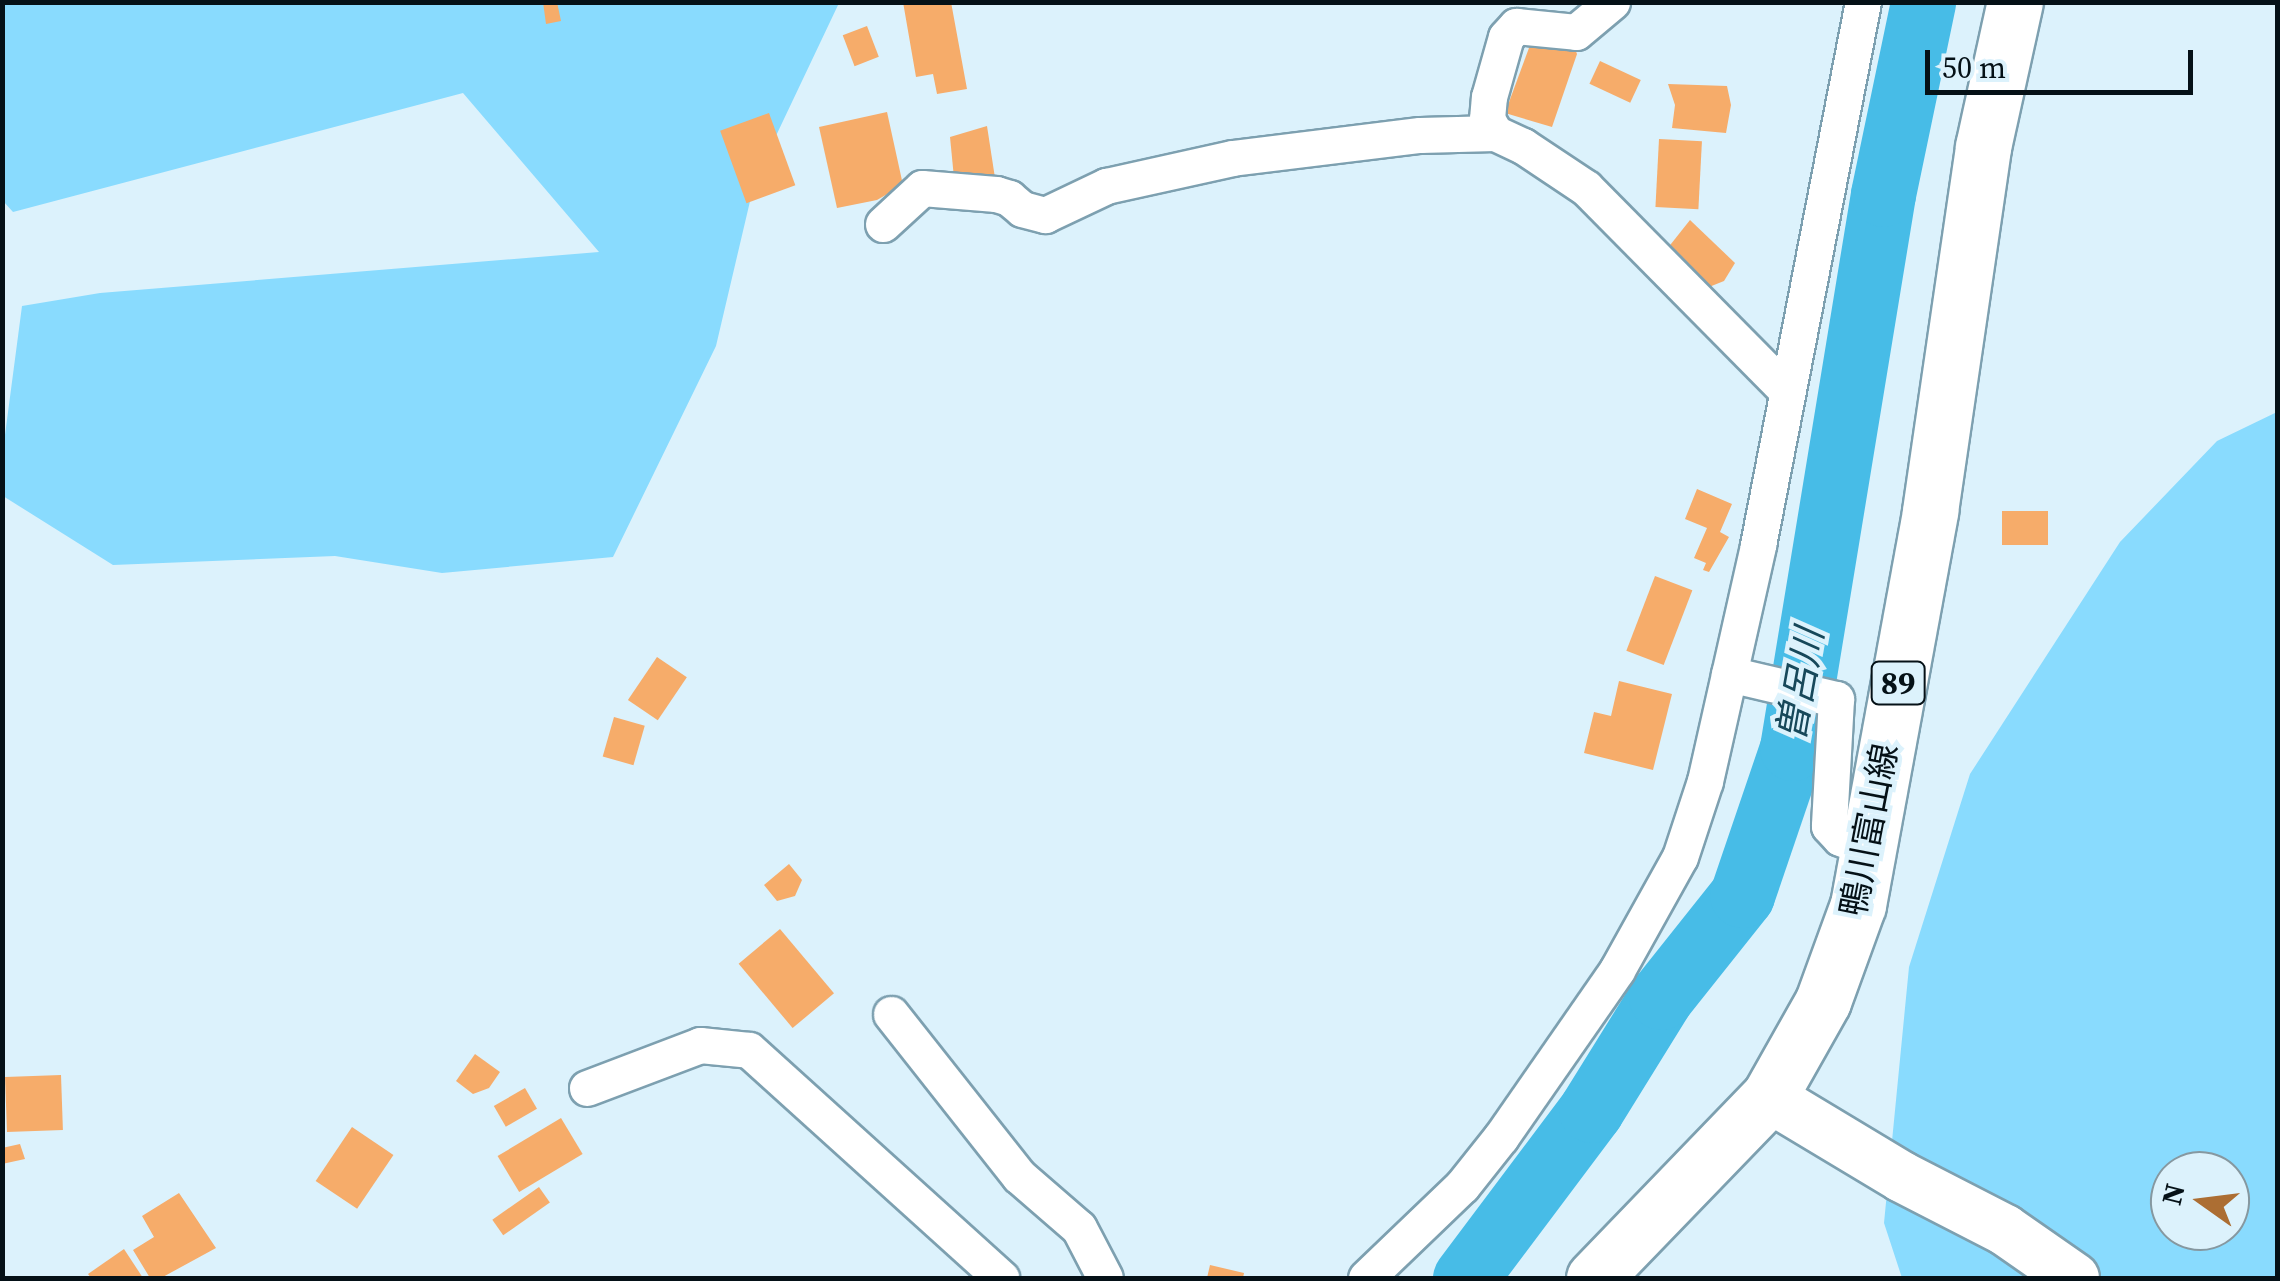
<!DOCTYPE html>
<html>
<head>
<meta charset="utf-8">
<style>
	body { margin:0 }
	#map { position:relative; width:2280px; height:1281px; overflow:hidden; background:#dcf2fc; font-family:"Source Serif 4","Noto Sans JP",serif }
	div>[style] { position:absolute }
	.green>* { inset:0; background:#89dbfe }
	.river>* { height:65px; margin:-32.5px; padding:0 32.5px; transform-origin:32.5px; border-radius:32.5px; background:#47bce7 }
	.building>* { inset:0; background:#f6ac6a; transform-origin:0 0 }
	.roads { filter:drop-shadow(2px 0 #7da0b0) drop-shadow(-2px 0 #7da0b0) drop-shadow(0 2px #7da0b0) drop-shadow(0 -2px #7da0b0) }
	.street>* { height:35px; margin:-17.5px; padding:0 17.5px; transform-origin:17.5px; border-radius:17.5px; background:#fff }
	.secondary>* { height:50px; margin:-25px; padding:0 25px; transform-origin:25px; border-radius:25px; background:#fff }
	.primary>* { height:55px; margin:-27.5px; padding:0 27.5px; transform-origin:27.5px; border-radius:27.5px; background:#fff }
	span { translate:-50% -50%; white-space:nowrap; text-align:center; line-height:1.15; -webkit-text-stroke:9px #dcf2fc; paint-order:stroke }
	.shield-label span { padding:2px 8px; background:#dcf2fc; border:2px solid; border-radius:8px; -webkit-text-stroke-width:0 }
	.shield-label { font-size:32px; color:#051117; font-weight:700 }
	.street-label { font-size:35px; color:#051117 }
	.water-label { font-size:38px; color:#17485a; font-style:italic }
	.frame { position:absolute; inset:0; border:5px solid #051117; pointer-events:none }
	.north { position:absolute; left:2150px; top:1151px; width:100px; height:100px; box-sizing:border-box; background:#dcf2fc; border:2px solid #8698a0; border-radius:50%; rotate:284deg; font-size:28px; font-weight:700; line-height:40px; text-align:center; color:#051117 }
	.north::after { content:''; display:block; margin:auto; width:35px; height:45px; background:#ac6e33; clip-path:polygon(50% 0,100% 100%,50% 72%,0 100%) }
	.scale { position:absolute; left:1925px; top:50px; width:268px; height:45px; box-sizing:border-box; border:5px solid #051117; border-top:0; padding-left:12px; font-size:30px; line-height:35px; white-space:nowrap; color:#051117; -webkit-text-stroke:8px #dcf2fc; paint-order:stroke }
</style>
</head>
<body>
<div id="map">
	<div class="green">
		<div style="clip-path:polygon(2px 3px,839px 3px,755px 180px,716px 346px,613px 557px,442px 573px,335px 556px,113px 565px,3px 496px,3px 450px,22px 306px,100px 293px,599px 252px,463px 93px,13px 212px,3px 201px)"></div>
		<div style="clip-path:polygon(evenodd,2277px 412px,2277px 1278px,1902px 1278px,1884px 1223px,1909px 967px,1970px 774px,2120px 542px,2217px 441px,2277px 412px,2170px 1171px,2230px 1171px,2230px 1231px,2170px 1231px,2170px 1171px)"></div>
	</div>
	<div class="river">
		<div style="left:1465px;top:1278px;width:210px;rotate:-53.1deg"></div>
		<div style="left:1591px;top:1110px;width:133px;rotate:-58.2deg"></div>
		<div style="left:1661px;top:997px;width:130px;rotate:-51.5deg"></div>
		<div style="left:1742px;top:895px;width:155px;rotate:-71.2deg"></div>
		<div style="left:1792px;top:748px;width:561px;rotate:-80.67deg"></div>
		<div style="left:1883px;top:194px;width:196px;rotate:-78.2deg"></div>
	</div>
	<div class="building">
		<div style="clip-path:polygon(543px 2px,557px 2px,561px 21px,546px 24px)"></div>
		<div style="clip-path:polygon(903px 2px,951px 2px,967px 89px,937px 94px,933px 74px,916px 77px)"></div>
		<div style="left:867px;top:26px;width:33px;height:26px;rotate:69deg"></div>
		<div style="clip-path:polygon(1533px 37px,1575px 49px,1577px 54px,1552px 127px,1505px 113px)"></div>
		<div style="left:1600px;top:61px;width:45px;height:25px;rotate:25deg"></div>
		<div style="clip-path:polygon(1668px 84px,1727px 86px,1731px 105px,1726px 133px,1672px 128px,1675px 105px)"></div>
		<div style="clip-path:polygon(887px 112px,903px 185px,877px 200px,837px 208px,819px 127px)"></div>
		<div style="left:769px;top:113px;width:77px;height:52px;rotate:70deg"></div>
		<div style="clip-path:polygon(987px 126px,995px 178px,954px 178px,950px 137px)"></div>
		<div style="left:1659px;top:139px;width:43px;height:68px;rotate:3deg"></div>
		<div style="clip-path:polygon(1690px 220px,1735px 263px,1724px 281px,1704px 289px,1667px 249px)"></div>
		<div style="clip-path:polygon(1697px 489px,1732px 504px,1720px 532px,1729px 537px,1709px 572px,1703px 570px,1706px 563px,1694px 558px,1707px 528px,1685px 519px)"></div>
		<div style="left:2002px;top:511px;width:46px;height:34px"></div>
		<div style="left:1655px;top:576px;width:40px;height:80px;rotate:21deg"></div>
		<div style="left:657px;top:657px;width:36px;height:52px;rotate:34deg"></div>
		<div style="clip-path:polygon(1619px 681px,1672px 694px,1653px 770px,1584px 753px,1594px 712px,1611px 716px)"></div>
		<div style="left:614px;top:717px;width:32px;height:41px;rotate:16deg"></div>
		<div style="clip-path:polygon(789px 864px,802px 880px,795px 896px,777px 901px,764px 885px)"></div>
		<div style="left:780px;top:929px;width:84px;height:54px;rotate:50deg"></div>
		<div style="clip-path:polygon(475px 1054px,500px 1072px,489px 1088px,473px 1094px,456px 1081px)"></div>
		<div style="left:61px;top:1075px;width:55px;height:56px;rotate:88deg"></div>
		<div style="left:525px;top:1088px;width:24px;height:36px;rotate:60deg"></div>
		<div style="left:561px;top:1118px;width:42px;height:74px;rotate:59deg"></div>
		<div style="left:352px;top:1127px;width:50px;height:65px;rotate:34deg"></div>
		<div style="clip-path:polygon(20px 1144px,25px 1159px,2px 1164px,2px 1148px)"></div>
		<div style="left:539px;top:1187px;width:19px;height:57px;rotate:55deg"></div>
		<div style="clip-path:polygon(179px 1193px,216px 1248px,161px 1278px,150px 1278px,133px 1250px,154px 1237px,142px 1216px)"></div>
		<div style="clip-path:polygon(124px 1249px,143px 1278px,91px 1278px,88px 1274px)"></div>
		<div style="clip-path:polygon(1210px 1265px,1244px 1273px,1243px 1278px,1207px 1278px)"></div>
	</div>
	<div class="roads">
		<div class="street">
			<div style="left:1495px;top:133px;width:16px;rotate:-120deg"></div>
			<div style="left:1487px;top:119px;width:22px;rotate:-85deg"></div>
			<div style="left:1489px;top:97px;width:62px;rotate:-74.2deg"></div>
			<div style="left:1506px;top:37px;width:15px;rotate:-48deg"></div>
			<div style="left:1516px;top:26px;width:60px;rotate:5.7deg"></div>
			<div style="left:1576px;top:32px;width:47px;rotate:-39.8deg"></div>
			<div style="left:883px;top:224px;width:53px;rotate:-42.7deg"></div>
			<div style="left:922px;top:188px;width:74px;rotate:4.6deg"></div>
			<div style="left:996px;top:194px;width:14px;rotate:17deg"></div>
			<div style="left:1009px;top:198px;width:17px;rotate:40deg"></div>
			<div style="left:1022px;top:209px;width:24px;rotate:15deg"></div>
			<div style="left:1045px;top:215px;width:68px;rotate:-25.4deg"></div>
			<div style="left:1106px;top:186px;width:129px;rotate:-12.5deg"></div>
			<div style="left:1232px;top:158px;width:189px;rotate:-7deg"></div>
			<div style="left:1420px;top:135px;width:75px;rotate:-1.5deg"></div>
			<div style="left:1495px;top:133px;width:31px;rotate:25deg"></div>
			<div style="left:1523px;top:146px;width:76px;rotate:33.7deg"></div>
			<div style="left:1586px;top:188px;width:286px;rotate:45.3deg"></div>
			<div style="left:1729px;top:674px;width:110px;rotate:13.2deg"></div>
			<div style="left:1836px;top:699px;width:127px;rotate:93.2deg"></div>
			<div style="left:1829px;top:826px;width:16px;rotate:47deg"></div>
			<div style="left:1840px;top:838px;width:30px;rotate:21deg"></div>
			<div style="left:891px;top:1014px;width:206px;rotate:51.7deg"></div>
			<div style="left:1019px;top:1176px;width:79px;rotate:40.9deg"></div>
			<div style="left:1079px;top:1228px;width:56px;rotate:62.5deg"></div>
			<div style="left:587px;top:1088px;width:121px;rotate:-20.8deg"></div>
			<div style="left:700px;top:1045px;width:49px;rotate:5.8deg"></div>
			<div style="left:749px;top:1050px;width:340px;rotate:42.1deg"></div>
			<div style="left:1366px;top:1278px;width:133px;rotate:-43.8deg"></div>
			<div style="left:1462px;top:1186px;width:63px;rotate:-51.5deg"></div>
			<div style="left:1501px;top:1137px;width:203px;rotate:-55.2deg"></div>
			<div style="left:1617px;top:970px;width:129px;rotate:-60.9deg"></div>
			<div style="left:1680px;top:857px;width:80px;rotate:-71.8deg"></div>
			<div style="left:1705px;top:781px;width:242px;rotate:-77.3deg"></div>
			<div style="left:1758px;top:545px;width:553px;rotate:-79.06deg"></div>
		</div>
		<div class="secondary">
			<div style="left:1769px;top:1097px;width:155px;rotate:31deg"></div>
			<div style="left:1902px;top:1177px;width:116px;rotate:27.2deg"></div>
			<div style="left:2005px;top:1230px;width:84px;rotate:34.8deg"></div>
		</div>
		<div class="primary">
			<div style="left:1594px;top:1278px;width:252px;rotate:-46deg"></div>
			<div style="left:1769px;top:1097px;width:110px;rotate:-60.6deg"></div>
			<div style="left:1823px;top:1001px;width:102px;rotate:-70deg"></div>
			<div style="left:1858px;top:905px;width:401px;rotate:-79.6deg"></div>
			<div style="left:1930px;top:511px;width:368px;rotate:-81.7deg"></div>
			<div style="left:1983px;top:147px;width:148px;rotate:-77.6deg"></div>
		</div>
	</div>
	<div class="shield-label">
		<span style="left:1898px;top:683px">89</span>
	</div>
	<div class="street-label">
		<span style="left:1869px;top:830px;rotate:-79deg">鴨川富山線</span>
	</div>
	<div class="water-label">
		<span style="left:1801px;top:685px;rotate:-80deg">曽呂川</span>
	</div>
	<div class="frame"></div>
	<div class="north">N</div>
	<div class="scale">50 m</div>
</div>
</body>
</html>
